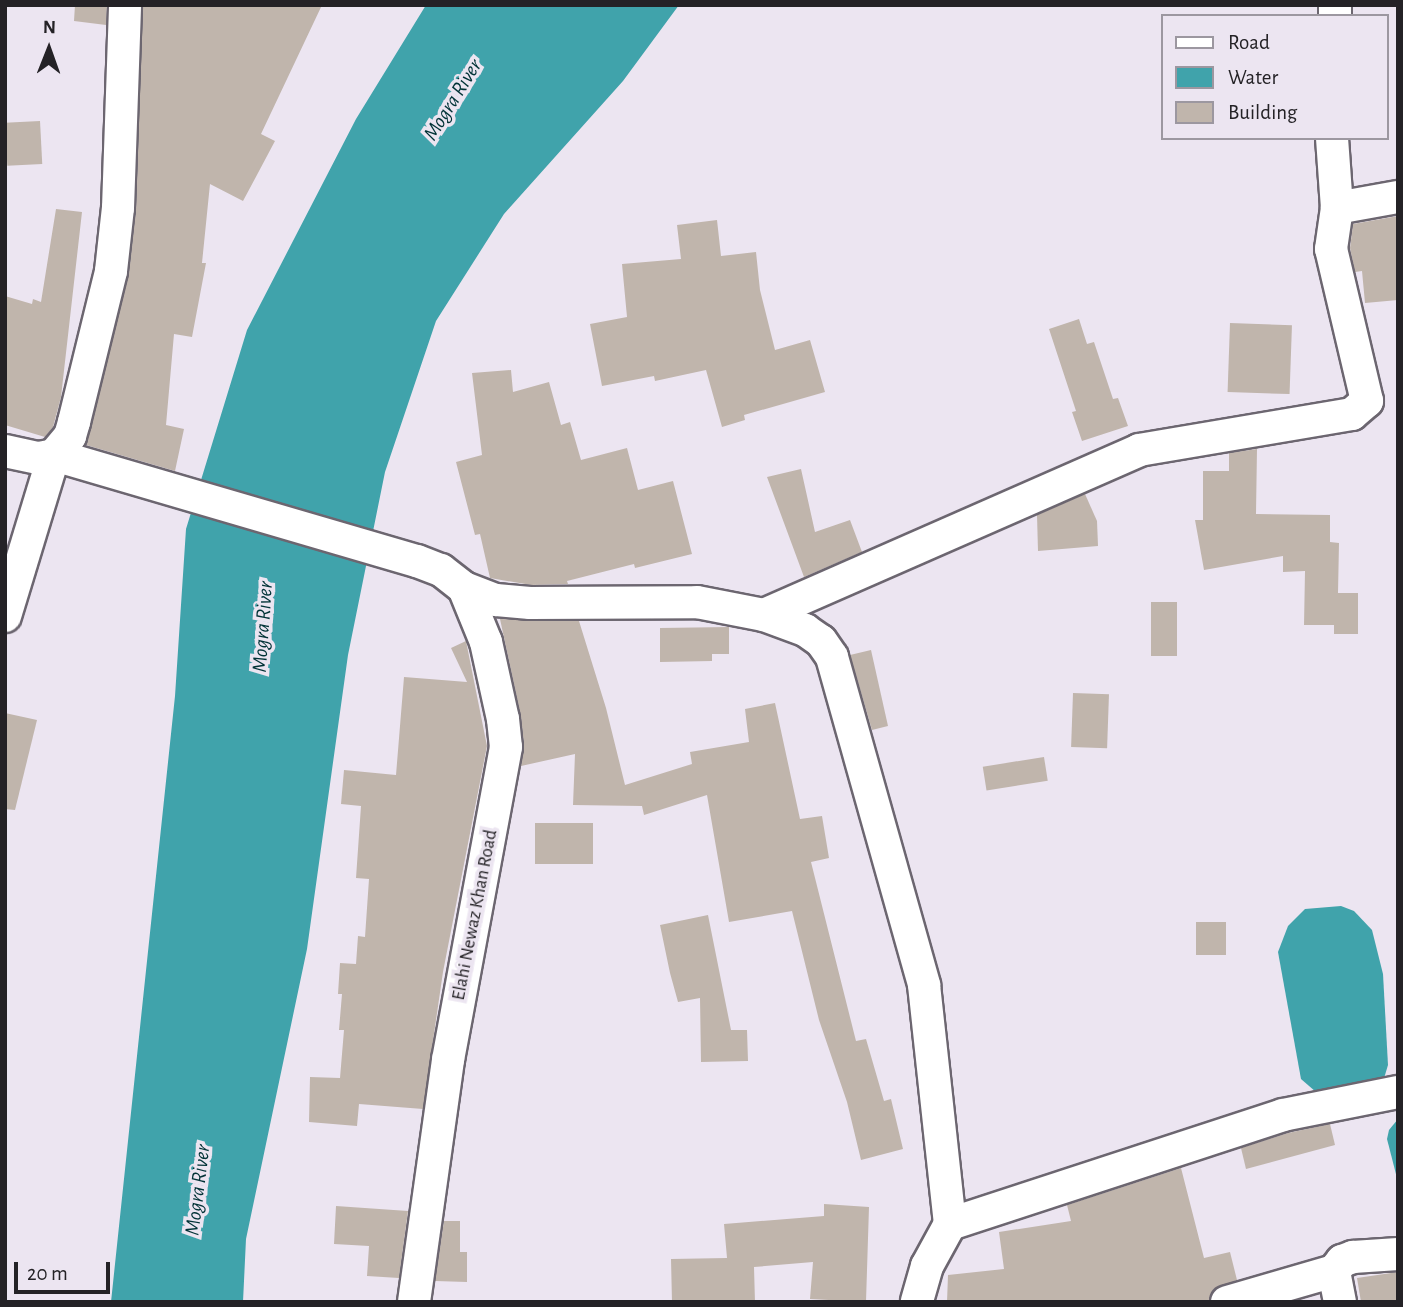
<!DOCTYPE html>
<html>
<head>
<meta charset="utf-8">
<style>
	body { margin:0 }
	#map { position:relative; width:1403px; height:1307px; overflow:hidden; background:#ece5f1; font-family:"Alegreya Sans",sans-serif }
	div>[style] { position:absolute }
	.water>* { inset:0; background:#40a3ab }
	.building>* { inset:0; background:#c0b5ac; transform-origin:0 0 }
	.roads { filter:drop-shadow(2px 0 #6c6670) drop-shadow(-2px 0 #6c6670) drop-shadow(0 2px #6c6670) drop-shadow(0 -2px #6c6670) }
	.minor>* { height:32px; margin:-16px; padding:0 16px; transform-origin:16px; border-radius:16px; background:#fff }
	span { translate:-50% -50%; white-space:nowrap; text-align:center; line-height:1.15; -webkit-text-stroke:7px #ece5f1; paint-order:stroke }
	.street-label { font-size:19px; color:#242226 }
	.water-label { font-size:21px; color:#013236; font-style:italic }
	.frame { position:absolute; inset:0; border:7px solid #242226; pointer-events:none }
	.legend { position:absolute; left:1161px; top:14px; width:228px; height:126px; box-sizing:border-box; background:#ece5f1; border:2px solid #9c97a0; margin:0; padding:9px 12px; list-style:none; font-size:21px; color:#242226 }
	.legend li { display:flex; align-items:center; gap:14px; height:35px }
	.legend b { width:35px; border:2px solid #9c97a0 }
	.north { position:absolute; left:14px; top:14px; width:70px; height:70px; -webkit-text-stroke:5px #ece5f1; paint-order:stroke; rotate:1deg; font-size:19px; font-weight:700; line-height:28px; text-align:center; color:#242226 }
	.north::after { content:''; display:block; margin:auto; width:24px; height:32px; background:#242226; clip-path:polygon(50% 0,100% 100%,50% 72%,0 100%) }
	.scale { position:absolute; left:14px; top:1262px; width:96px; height:32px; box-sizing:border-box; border:4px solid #242226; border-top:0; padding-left:9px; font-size:21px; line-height:24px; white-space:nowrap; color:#242226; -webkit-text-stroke:5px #ece5f1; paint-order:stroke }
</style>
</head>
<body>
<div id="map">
	<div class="water">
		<div style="clip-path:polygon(426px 5px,679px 5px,623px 81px,504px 214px,436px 321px,385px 472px,348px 655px,307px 949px,246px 1239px,243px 1302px,111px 1302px,175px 696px,186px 529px,247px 330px,356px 119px)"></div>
		<div style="clip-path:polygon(1341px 906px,1354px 911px,1372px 930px,1383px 974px,1388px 1065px,1382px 1085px,1335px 1098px,1316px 1092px,1301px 1079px,1278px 952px,1288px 926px,1305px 909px)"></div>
		<div style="clip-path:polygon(1398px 1119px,1398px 1182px,1387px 1139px,1389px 1130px)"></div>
	</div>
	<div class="building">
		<div style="clip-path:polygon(75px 5px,107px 5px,106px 25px,74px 21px)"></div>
		<div style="clip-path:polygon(143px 5px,322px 5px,261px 134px,275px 141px,243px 201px,210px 184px,202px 263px,206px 263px,192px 337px,174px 334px,166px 425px,184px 429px,175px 471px,86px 445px,129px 273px,136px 209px)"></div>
		<div style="left:40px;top:121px;width:43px;height:35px;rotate:87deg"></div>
		<div style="clip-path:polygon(56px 209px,82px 212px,61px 397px,53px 427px,45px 437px,5px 425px,5px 296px,32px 304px,33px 299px,41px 302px)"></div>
		<div style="clip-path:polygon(1398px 216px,1398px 300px,1365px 303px,1362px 271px,1355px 272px,1350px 248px,1353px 224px)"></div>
		<div style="clip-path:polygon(717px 220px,721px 256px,756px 252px,760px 290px,775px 350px,810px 340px,825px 392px,744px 415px,745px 420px,722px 427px,706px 370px,655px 381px,654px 376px,602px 386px,590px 324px,627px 317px,622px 264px,681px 259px,677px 225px)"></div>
		<div style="clip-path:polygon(1079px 319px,1087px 344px,1094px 342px,1113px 399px,1118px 398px,1128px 426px,1082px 441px,1072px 412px,1076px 411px,1049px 329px)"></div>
		<div style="left:1230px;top:323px;width:62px;height:69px;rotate:2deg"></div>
		<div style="clip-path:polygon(511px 370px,513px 392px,549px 382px,561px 425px,570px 422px,581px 460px,627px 448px,638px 490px,673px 481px,692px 554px,635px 568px,634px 564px,567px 581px,568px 584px,531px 585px,490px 578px,480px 534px,475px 535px,456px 462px,482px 455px,472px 373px)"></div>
		<div style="clip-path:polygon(1257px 449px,1256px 514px,1330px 515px,1330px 542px,1339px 543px,1338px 593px,1358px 593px,1358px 634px,1334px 634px,1334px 625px,1304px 625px,1305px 571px,1283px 572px,1283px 556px,1204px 570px,1195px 520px,1203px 520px,1203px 471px,1229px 471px,1229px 453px)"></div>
		<div style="clip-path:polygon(801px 469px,815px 532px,850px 520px,862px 552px,804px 577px,767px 477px)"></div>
		<div style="clip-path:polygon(1085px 494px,1097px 521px,1098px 546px,1038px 551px,1037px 515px)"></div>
		<div style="left:1151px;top:602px;width:26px;height:54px"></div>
		<div style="clip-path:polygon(500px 619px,579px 621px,606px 708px,625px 785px,692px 764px,690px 752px,749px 742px,745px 709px,775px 703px,800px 819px,822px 816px,829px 858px,811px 862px,856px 1041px,866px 1039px,884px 1101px,891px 1099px,903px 1149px,861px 1160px,847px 1102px,819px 1020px,792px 911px,729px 922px,707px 795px,644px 815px,642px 806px,573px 805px,575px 754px,521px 766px,524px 745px,521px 717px)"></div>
		<div style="clip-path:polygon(729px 627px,729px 654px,712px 654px,712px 661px,660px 662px,660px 628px)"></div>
		<div style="clip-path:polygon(466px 641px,487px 746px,443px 972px,423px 1109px,359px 1104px,357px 1126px,309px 1122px,310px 1077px,340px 1078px,344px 1030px,339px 1030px,342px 994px,338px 994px,340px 963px,356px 964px,358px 936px,365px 937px,369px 879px,356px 878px,361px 806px,341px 804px,344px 770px,396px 775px,404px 677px,467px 682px,451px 648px)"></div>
		<div style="clip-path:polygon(871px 650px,888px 726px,872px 730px,850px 655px)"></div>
		<div style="left:1073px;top:693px;width:36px;height:54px;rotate:2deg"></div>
		<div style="clip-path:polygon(5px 713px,37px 720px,15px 810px,5px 809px)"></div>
		<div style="left:1044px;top:757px;width:24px;height:62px;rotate:81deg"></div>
		<div style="left:535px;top:823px;width:58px;height:41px"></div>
		<div style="clip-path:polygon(708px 915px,731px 1030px,747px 1030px,748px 1061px,701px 1062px,700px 998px,678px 1002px,670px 973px,660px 925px)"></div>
		<div style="left:1196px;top:922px;width:30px;height:33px"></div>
		<div style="clip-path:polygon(1330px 1124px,1335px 1145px,1246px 1169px,1241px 1148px,1288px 1133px)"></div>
		<div style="clip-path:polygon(1181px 1168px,1204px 1258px,1230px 1252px,1237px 1280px,1214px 1289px,1209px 1302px,947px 1302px,948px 1275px,1004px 1269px,999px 1232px,1071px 1221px,1067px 1205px)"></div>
		<div style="clip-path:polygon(824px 1204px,869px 1207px,866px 1302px,810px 1299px,813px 1262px,754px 1267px,755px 1302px,672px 1302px,671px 1259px,727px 1258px,724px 1224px,824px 1216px)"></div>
		<div style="clip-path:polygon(336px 1206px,408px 1211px,399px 1278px,367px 1276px,369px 1246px,334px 1244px)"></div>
		<div style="clip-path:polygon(444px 1221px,460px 1221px,460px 1252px,467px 1252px,467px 1282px,435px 1281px)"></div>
		<div style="clip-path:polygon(1398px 1272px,1398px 1302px,1361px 1302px,1357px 1278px)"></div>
	</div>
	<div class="roads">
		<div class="minor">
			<div style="left:1335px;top:5px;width:11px;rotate:90deg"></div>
			<div style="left:1337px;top:208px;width:62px;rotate:-10.2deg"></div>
			<div style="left:5px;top:451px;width:35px;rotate:12deg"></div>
			<div style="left:39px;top:458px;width:15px;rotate:-11deg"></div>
			<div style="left:54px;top:455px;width:25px;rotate:-50deg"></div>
			<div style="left:70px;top:436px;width:15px;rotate:-74deg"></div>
			<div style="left:74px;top:422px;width:155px;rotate:-76.2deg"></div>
			<div style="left:111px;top:271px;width:63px;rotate:-83.7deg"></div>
			<div style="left:118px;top:208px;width:203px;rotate:-88deg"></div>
			<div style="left:464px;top:588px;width:34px;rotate:21deg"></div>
			<div style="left:496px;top:600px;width:34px;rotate:5deg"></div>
			<div style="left:530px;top:603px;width:167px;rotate:-0.3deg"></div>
			<div style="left:697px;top:602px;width:68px;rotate:11deg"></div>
			<div style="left:764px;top:615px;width:44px;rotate:20.1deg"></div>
			<div style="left:805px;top:630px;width:19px;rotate:35deg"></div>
			<div style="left:821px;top:641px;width:19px;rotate:55deg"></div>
			<div style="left:832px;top:657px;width:341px;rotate:74.3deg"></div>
			<div style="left:924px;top:985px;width:240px;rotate:83.8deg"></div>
			<div style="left:950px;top:1224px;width:48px;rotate:118.7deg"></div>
			<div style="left:927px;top:1266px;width:37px;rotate:106deg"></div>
			<div style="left:764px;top:615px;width:410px;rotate:-23.7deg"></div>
			<div style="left:1139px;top:450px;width:216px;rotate:-9.6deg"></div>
			<div style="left:1352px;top:414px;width:20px;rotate:-41deg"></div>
			<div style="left:1367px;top:401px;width:156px;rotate:-103.3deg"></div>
			<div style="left:1331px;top:249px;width:41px;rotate:-81.7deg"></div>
			<div style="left:1337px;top:208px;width:70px;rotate:-94.1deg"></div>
			<div style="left:5px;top:616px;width:168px;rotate:-73.1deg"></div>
			<div style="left:54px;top:455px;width:378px;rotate:16.3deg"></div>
			<div style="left:417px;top:561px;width:26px;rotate:21deg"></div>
			<div style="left:441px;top:570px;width:29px;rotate:38deg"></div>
			<div style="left:464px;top:588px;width:58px;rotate:67.8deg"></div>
			<div style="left:486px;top:642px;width:79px;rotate:77.6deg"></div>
			<div style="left:503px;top:719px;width:28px;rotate:84deg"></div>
			<div style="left:506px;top:747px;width:318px;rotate:100.5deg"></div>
			<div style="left:448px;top:1060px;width:244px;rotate:98deg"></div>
			<div style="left:950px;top:1224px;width:350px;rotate:-18.1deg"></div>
			<div style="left:1283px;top:1115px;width:117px;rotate:-11.3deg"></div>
			<div style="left:1227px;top:1302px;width:111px;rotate:-16.2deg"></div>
			<div style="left:1340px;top:1302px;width:32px;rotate:-101deg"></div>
			<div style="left:1334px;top:1271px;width:13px;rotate:-51deg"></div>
			<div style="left:1342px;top:1261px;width:12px;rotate:-20deg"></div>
			<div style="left:1353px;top:1257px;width:45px;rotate:-3.8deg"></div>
		</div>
	</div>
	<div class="street-label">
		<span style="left:475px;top:915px;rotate:-79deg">Elahi Newaz Khan Road</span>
	</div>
	<div class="water-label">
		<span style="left:453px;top:100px;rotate:-58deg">Mogra River</span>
		<span style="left:263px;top:627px;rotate:-86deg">Mogra River</span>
		<span style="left:198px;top:1190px;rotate:-83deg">Mogra River</span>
	</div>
	<div class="frame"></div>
	<ul class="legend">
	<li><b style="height:9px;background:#fff"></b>Road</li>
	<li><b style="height:19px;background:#40a3ab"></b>Water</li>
	<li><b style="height:19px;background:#c0b5ac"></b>Building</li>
	</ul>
	<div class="north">N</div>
	<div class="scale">20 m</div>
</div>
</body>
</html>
